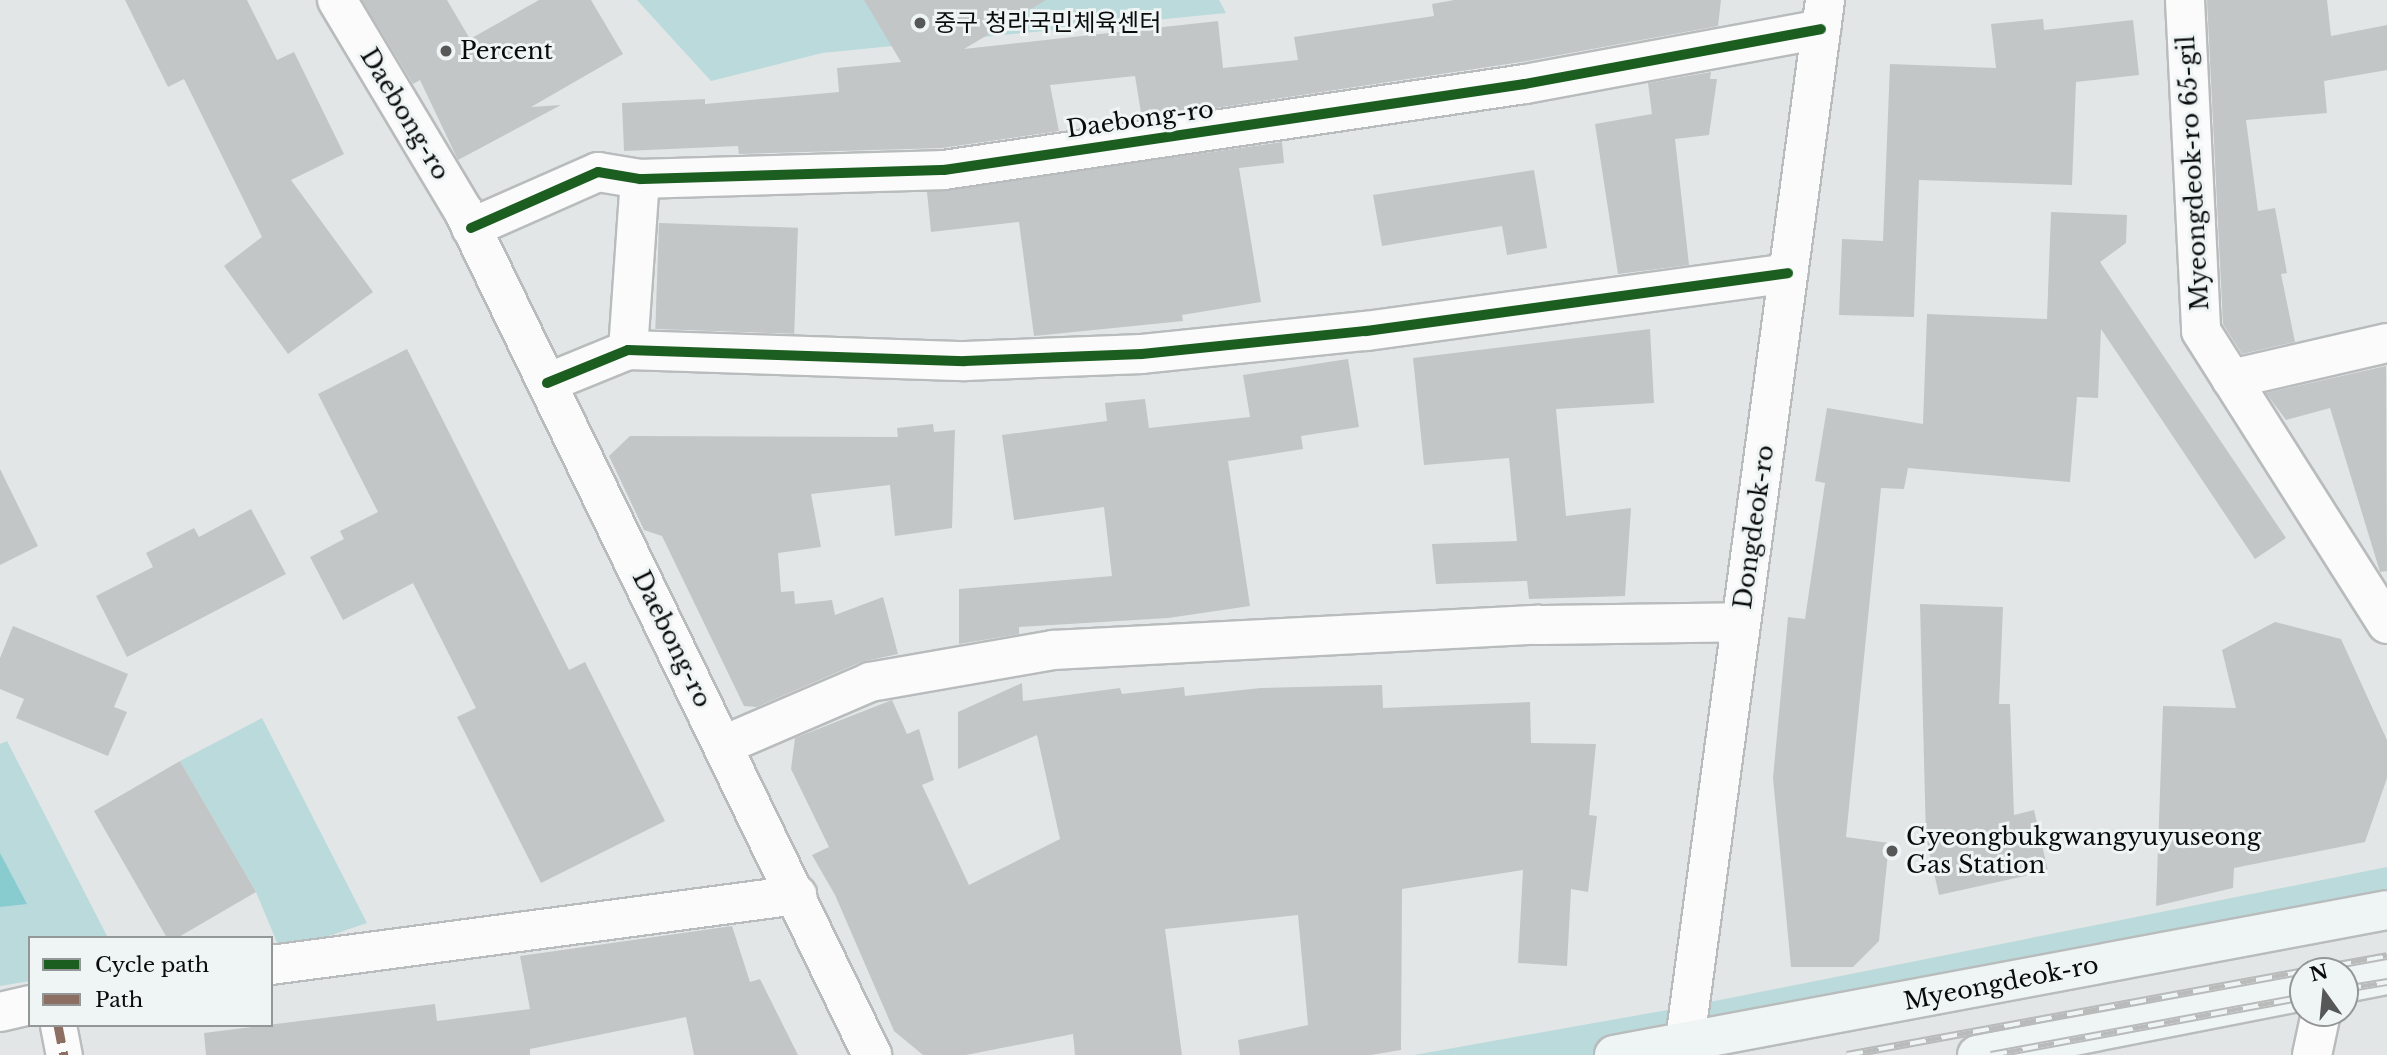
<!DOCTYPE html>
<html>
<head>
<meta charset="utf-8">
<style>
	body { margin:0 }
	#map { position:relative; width:2387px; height:1055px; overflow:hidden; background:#e2e6e6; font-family:"Libre Baskerville","Noto Sans KR",serif }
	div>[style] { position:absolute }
	.green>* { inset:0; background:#badadc }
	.water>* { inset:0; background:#88cccf }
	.building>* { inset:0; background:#c3c6c6; transform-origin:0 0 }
	.roads { filter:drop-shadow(2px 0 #b9bcbc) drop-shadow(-2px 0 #b9bcbc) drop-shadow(0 2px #b9bcbc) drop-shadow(0 -2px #b9bcbc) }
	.pedestrian>* { height:35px; margin:-17.5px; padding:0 17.5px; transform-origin:17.5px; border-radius:17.5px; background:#fbfbfb }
	.minor>* { height:38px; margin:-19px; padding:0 19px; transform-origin:19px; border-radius:19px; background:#fbfbfb }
	.tertiary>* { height:38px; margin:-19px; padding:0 19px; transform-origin:19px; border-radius:19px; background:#fbfbfb }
	.secondary>* { height:38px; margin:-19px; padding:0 19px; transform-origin:19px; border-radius:19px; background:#eff4f4 }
	.rail>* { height:8px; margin-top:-4px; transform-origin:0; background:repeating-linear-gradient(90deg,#eff4f4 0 16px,#b9bbbb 0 32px); box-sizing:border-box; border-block:2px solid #b9bbbb }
	.quiet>* { height:9px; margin-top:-4.5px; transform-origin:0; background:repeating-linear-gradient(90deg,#8d6e63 0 18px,transparent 0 27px) }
	.cycleway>* { height:10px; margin:-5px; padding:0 5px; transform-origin:5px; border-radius:5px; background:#1b5e20 }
	.dots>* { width:19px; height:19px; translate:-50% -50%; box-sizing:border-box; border:4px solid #eff4f4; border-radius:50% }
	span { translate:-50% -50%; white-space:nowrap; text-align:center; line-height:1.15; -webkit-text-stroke:6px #eff4f4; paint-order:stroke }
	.poi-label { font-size:24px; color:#0a0c0c }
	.left { translate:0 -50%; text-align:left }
	.street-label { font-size:24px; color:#0a0c0c }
	.legend { position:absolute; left:28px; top:936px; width:245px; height:91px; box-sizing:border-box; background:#eff4f4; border:2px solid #939797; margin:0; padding:9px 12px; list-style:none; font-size:21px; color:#0a0c0c }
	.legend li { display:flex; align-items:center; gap:14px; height:35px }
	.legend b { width:35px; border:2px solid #939797 }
	.north { position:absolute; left:2289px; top:957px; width:70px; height:70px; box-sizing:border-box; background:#eff4f4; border:2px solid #939797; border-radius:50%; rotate:345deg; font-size:19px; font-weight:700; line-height:28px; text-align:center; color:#0a0c0c }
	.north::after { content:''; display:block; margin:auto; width:24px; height:32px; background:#565858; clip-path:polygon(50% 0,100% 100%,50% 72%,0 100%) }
</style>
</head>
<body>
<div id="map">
	<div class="green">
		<div style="clip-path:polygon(637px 0,1219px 0,1226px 13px,822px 53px,711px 81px)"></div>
		<div style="clip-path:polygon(262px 718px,367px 923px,281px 952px,256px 892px,180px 761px)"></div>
		<div style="clip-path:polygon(7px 741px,108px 938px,30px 938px,30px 981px,0 986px,0 744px)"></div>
		<div style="clip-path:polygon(2387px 867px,2387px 910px,1614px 1055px,1414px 1055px,1690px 1006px)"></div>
	</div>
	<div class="water">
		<div style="clip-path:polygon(0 853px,27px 904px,0 907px)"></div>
	</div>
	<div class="building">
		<div style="clip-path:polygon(125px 0,247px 0,277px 60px,294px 52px,344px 154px,291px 180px,373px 292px,288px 354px,224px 266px,262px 237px,184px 79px,168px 87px)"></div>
		<div style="clip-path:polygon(362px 0,447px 0,470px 39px,539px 0,591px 0,623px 54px,531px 107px,561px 105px,458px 160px,420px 80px,413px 84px)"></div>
		<div style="clip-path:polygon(864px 0,1046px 0,964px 49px,1218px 21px,1223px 68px,1298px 60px,1294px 37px,1434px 16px,1432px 4px,1454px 0,1721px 0,1718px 26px,1521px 62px,1142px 119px,1135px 76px,1050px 85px,1059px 131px,942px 148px,739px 154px,738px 146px,624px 151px,622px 103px,705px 99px,705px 104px,839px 92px,837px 68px,901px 62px)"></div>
		<div style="clip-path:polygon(2207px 0,2327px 0,2331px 36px,2387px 25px,2387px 70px,2324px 81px,2327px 113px,2246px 120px,2258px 211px,2275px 208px,2287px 273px,2281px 274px,2295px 342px,2242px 354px,2223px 324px)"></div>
		<div style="clip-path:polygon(2043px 19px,2044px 30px,2133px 20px,2139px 75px,2076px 82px,2072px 185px,1919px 180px,1914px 317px,1839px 315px,1842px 239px,1883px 241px,1890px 64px,1996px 68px,1991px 24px)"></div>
		<div style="clip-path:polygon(1711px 72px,1710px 79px,1717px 79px,1709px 135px,1675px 139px,1689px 265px,1618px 274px,1595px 124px,1652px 114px,1648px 83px)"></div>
		<div style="clip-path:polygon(1282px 142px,1284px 163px,1239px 168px,1261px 302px,1182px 315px,1183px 321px,1034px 336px,1019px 222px,931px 232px,927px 192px)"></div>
		<div style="clip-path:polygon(1534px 170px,1547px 248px,1507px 255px,1502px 226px,1382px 246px,1373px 195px)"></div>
		<div style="clip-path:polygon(2051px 212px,2127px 215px,2126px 243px,2100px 262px,2286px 538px,2255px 559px,2101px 329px,2098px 398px,2077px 397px,2070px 482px,1908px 468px,1904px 489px,1881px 488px,1846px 837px,1889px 843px,1879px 941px,1853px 967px,1791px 967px,1773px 778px,1788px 617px,1805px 619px,1825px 483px,1815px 481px,1827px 408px,1923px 424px,1927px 314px,2047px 319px)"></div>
		<div style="left:659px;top:223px;width:139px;height:106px;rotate:2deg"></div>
		<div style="clip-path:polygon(1650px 329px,1654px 403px,1556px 409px,1566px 516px,1631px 508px,1625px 596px,1529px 599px,1527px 581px,1436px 584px,1432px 544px,1517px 541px,1509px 458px,1424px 465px,1413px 358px)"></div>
		<div style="clip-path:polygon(407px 349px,569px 670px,585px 662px,665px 821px,541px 883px,457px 717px,476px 708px,413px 583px,343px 620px,310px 557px,344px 539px,340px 531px,378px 512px,318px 394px)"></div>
		<div style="clip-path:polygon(1348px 359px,1359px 427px,1301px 436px,1303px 449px,1228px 461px,1250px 606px,1168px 618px,1019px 627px,1019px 634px,959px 644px,959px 589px,1112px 576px,1104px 507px,1014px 520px,1002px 435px,1107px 421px,1105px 403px,1145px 399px,1149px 428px,1250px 417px,1243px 375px)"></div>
		<div style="clip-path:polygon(2386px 366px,2387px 571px,2380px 572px,2330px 408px,2286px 420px,2266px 393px)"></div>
		<div style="clip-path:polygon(933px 424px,934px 432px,955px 430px,952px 528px,895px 536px,890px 485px,811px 494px,821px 547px,778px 553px,781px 592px,794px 591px,795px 604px,832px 600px,835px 615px,883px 597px,898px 654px,861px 662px,757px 707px,744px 706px,662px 536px,644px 530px,609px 456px,630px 436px,898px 437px,897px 428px)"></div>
		<div style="clip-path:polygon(0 469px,38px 546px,0 565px)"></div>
		<div style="clip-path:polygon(251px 509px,286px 574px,127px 657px,96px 596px,153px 567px,146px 553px,194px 528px,199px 537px)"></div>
		<div style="clip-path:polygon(1920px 604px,2003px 607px,1999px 704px,2010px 704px,2014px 815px,2034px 810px,2048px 871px,1939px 895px,1926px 838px)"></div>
		<div style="clip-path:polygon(2275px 622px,2341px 639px,2387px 740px,2387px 778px,2365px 842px,2234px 868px,2233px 888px,2156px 906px,2163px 706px,2236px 708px,2222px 650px)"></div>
		<div style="clip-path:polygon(13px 626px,128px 674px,114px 707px,127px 712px,108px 756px,16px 718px,24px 699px,0 689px,0 658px)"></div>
		<div style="clip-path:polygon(1022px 683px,1023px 701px,1120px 688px,1122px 694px,1184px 687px,1185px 696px,1261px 688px,1382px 685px,1383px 708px,1530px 702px,1531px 743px,1596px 744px,1589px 815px,1597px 816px,1588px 892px,1571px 889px,1567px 966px,1518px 963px,1523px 870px,1402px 889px,1401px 1050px,1371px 1055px,1240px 1055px,1238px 1040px,1308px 1025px,1298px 915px,1165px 929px,1182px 1055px,1075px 1055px,1073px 1034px,966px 1055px,923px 1055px,894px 1031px,835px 895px,812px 855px,829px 847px,791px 769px,795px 738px,892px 700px,907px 734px,919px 729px,934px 780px,922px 785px,969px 885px,1060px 839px,1037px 735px,958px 769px,958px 712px)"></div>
		<div style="clip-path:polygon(180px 761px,256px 892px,177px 938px,167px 938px,94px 811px)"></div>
		<div style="clip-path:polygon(732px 926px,750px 982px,760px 979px,798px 1055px,694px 1055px,686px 1017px,530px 1049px,530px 1055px,206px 1055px,204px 1033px,435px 1004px,437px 1021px,530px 1009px,520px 956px)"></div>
	</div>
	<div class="roads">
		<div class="pedestrian">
			<div style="left:58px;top:1025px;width:31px;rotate:79deg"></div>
		</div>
		<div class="minor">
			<div style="left:2185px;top:0;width:331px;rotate:87.2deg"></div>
			<div style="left:2201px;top:331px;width:347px;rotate:57.6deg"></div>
			<div style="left:471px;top:228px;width:139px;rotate:-23.8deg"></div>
			<div style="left:598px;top:172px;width:43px;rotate:9.5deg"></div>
			<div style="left:640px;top:179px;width:304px;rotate:-1.7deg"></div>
			<div style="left:944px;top:170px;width:587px;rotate:-8.42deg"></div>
			<div style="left:1525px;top:84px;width:301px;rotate:-10.5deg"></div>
			<div style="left:628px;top:350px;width:171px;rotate:-86deg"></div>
			<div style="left:2231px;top:379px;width:160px;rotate:-13deg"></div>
			<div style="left:547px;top:383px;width:87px;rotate:-22.2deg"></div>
			<div style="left:628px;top:350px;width:337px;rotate:1.9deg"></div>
			<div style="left:965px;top:361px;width:177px;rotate:-2.3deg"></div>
			<div style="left:1142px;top:354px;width:225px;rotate:-5.9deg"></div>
			<div style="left:1366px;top:331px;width:426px;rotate:-7.8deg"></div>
			<div style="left:724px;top:745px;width:159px;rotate:-23.3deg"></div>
			<div style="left:870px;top:682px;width:186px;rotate:-9.9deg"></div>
			<div style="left:1053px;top:650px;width:485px;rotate:-3deg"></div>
			<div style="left:1537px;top:625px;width:204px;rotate:-0.8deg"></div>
			<div style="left:271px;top:965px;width:531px;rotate:-7.58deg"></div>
			<div style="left:0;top:1012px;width:31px;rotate:-13deg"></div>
		</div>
		<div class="tertiary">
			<div style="left:337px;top:0;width:247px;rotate:59.1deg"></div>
			<div style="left:464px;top:212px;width:937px;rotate:64.17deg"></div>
			<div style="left:1683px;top:1055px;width:1065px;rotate:-82.33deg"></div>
			<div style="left:2312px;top:1055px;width:43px;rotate:-77.9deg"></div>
		</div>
		<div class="secondary">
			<div style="left:2345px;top:983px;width:43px;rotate:-10.8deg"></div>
			<div style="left:1614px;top:1055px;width:786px;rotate:-10.62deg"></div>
			<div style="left:1977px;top:1055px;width:332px;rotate:-11.1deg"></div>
		</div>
	</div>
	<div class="rail">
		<div style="left:2304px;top:971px;width:84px;rotate:-10.2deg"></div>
		<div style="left:2345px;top:989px;width:43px;rotate:-9.5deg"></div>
		<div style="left:1847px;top:1055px;width:464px;rotate:-10.4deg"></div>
		<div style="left:1991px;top:1055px;width:317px;rotate:-10.5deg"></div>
	</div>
	<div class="quiet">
		<div style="left:58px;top:1025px;width:31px;rotate:79deg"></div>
	</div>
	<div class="cycleway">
		<div style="left:471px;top:228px;width:139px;rotate:-23.8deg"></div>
		<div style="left:598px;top:172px;width:43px;rotate:9.5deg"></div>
		<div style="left:640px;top:179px;width:304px;rotate:-1.7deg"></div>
		<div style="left:944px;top:170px;width:587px;rotate:-8.42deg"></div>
		<div style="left:1525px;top:84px;width:301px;rotate:-10.5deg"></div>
		<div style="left:547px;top:383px;width:87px;rotate:-22.2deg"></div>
		<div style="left:628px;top:350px;width:337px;rotate:1.9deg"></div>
		<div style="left:965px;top:361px;width:177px;rotate:-2.3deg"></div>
		<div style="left:1142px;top:354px;width:225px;rotate:-5.9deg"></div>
		<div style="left:1366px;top:331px;width:426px;rotate:-7.8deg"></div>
	</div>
	<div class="dots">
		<div style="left:920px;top:23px;background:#565858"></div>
		<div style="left:446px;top:51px;background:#565858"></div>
		<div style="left:1892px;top:851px;background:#565858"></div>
	</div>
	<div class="poi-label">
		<span class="left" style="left:934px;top:23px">중구 청라국민체육센터</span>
		<span class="left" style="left:460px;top:51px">Percent</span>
		<span class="left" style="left:1906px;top:851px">Gyeongbukgwangyuyuseong<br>Gas Station</span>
	</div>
	<div class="street-label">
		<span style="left:405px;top:114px;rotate:59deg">Daebong-ro</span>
		<span style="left:1140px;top:119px;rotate:-8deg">Daebong-ro</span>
		<span style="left:2193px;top:173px;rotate:-93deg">Myeongdeok-ro 65-gil</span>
		<span style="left:1754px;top:527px;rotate:-82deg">Dongdeok-ro</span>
		<span style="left:672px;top:639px;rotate:64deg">Daebong-ro</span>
		<span style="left:2001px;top:983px;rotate:-11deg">Myeongdeok-ro</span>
	</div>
	<ul class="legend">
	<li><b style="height:9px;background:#1b5e20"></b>Cycle path</li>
	<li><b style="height:9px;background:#8d6e63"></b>Path</li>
	</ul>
	<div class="north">N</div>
</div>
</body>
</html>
